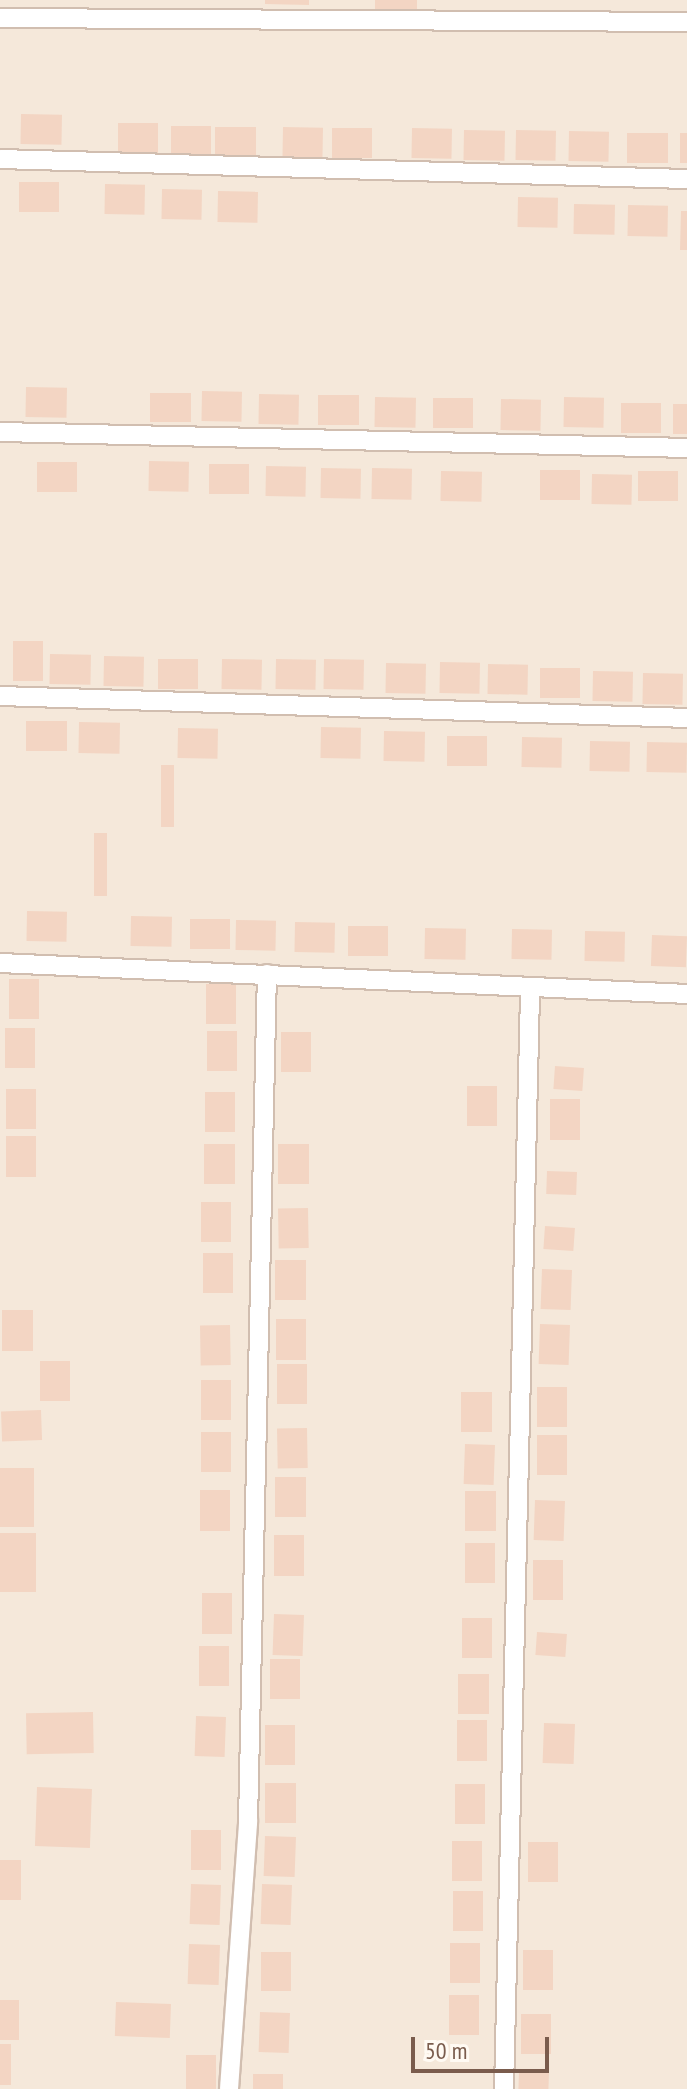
<!DOCTYPE html>
<html>
<head>
<meta charset="utf-8">
<style>
	body { margin:0 }
	#map { position:relative; width:687px; height:2089px; overflow:hidden; background:#fdf6ec; font-family:"PT Sans Narrow",sans-serif }
	div>[style] { position:absolute }
	.residential>* { inset:0; background:#f5e8da; transform-origin:0 0 }
	.building>* { inset:0; background:#f3d5c3; transform-origin:0 0 }
	.roads { filter:drop-shadow(2px 0 #d1beb0) drop-shadow(-2px 0 #d1beb0) drop-shadow(0 2px #d1beb0) drop-shadow(0 -2px #d1beb0) }
	.street>* { height:18px; margin:-9px; padding:0 9px; transform-origin:9px; border-radius:9px; background:#fff }
	span { translate:-50% -50%; white-space:nowrap; text-align:center; line-height:1.15; -webkit-text-stroke:6px #fffaf3; paint-order:stroke }
	.scale { position:absolute; left:411px; top:2037px; width:138px; height:36px; box-sizing:border-box; border:4px solid #7a5c4d; border-top:0; padding-left:10px; font-size:24px; line-height:28px; white-space:nowrap; color:#7a5c4d; -webkit-text-stroke:6px #fffaf3; paint-order:stroke }
</style>
</head>
<body>
<div id="map">
	<div class="residential">
		<div style="left:0;top:0;width:687px;height:2089px"></div>
	</div>
	<div class="building">
		<div style="clip-path:polygon(265px 0,309px 0,309px 5px,265px 4px)"></div>
		<div style="left:375px;top:0;width:42px;height:9px"></div>
		<div style="left:21px;top:114px;width:41px;height:30px;rotate:1deg"></div>
		<div style="left:118px;top:123px;width:40px;height:30px"></div>
		<div style="left:171px;top:126px;width:40px;height:30px"></div>
		<div style="left:215px;top:127px;width:41px;height:30px"></div>
		<div style="left:283px;top:127px;width:40px;height:30px;rotate:1deg"></div>
		<div style="left:332px;top:128px;width:40px;height:30px"></div>
		<div style="left:412px;top:128px;width:40px;height:30px;rotate:1deg"></div>
		<div style="left:464px;top:130px;width:41px;height:30px;rotate:1deg"></div>
		<div style="left:516px;top:130px;width:40px;height:30px;rotate:1deg"></div>
		<div style="left:569px;top:131px;width:40px;height:30px;rotate:1deg"></div>
		<div style="left:627px;top:133px;width:41px;height:30px"></div>
		<div style="left:680px;top:133px;width:7px;height:30px"></div>
		<div style="left:19px;top:182px;width:40px;height:30px"></div>
		<div style="left:105px;top:184px;width:40px;height:30px;rotate:1deg"></div>
		<div style="left:162px;top:189px;width:40px;height:30px;rotate:1deg"></div>
		<div style="left:218px;top:191px;width:40px;height:31px;rotate:1deg"></div>
		<div style="left:518px;top:197px;width:40px;height:30px;rotate:1deg"></div>
		<div style="left:574px;top:204px;width:41px;height:30px;rotate:1deg"></div>
		<div style="left:628px;top:205px;width:40px;height:31px;rotate:1deg"></div>
		<div style="clip-path:polygon(681px 211px,687px 211px,687px 250px,680px 250px)"></div>
		<div style="left:26px;top:387px;width:41px;height:30px;rotate:1deg"></div>
		<div style="left:202px;top:391px;width:40px;height:30px;rotate:1deg"></div>
		<div style="left:150px;top:393px;width:41px;height:29px"></div>
		<div style="left:259px;top:394px;width:40px;height:30px;rotate:1deg"></div>
		<div style="left:318px;top:395px;width:41px;height:30px"></div>
		<div style="left:375px;top:397px;width:41px;height:30px;rotate:1deg"></div>
		<div style="left:564px;top:397px;width:40px;height:30px;rotate:1deg"></div>
		<div style="left:433px;top:398px;width:40px;height:30px"></div>
		<div style="left:501px;top:399px;width:40px;height:31px;rotate:1deg"></div>
		<div style="left:621px;top:403px;width:40px;height:30px"></div>
		<div style="left:673px;top:404px;width:14px;height:30px"></div>
		<div style="left:149px;top:461px;width:40px;height:30px;rotate:1deg"></div>
		<div style="left:37px;top:462px;width:40px;height:30px"></div>
		<div style="left:209px;top:464px;width:40px;height:30px"></div>
		<div style="left:266px;top:466px;width:40px;height:30px;rotate:1deg"></div>
		<div style="left:321px;top:468px;width:40px;height:30px;rotate:1deg"></div>
		<div style="left:372px;top:468px;width:40px;height:31px;rotate:1deg"></div>
		<div style="left:540px;top:470px;width:40px;height:30px"></div>
		<div style="left:441px;top:471px;width:41px;height:30px;rotate:1deg"></div>
		<div style="left:638px;top:471px;width:40px;height:30px"></div>
		<div style="left:592px;top:474px;width:40px;height:30px;rotate:1deg"></div>
		<div style="left:13px;top:641px;width:30px;height:40px"></div>
		<div style="left:50px;top:654px;width:41px;height:30px;rotate:1deg"></div>
		<div style="left:104px;top:656px;width:40px;height:30px;rotate:1deg"></div>
		<div style="left:158px;top:659px;width:40px;height:30px"></div>
		<div style="left:222px;top:659px;width:40px;height:30px;rotate:1deg"></div>
		<div style="left:276px;top:659px;width:40px;height:30px;rotate:1deg"></div>
		<div style="left:324px;top:659px;width:40px;height:30px;rotate:1deg"></div>
		<div style="left:440px;top:662px;width:40px;height:31px;rotate:1deg"></div>
		<div style="left:386px;top:663px;width:40px;height:30px;rotate:1deg"></div>
		<div style="left:488px;top:664px;width:40px;height:30px;rotate:1deg"></div>
		<div style="left:540px;top:668px;width:40px;height:30px"></div>
		<div style="left:593px;top:671px;width:40px;height:30px;rotate:1deg"></div>
		<div style="left:643px;top:673px;width:40px;height:31px;rotate:1deg"></div>
		<div style="left:26px;top:721px;width:41px;height:30px"></div>
		<div style="left:79px;top:722px;width:41px;height:31px;rotate:1deg"></div>
		<div style="left:321px;top:727px;width:40px;height:31px;rotate:1deg"></div>
		<div style="left:178px;top:728px;width:40px;height:30px;rotate:1deg"></div>
		<div style="left:384px;top:731px;width:41px;height:30px;rotate:1deg"></div>
		<div style="left:447px;top:736px;width:40px;height:30px"></div>
		<div style="left:522px;top:737px;width:40px;height:30px;rotate:1deg"></div>
		<div style="left:590px;top:741px;width:40px;height:30px;rotate:1deg"></div>
		<div style="left:647px;top:742px;width:40px;height:30px;rotate:1deg"></div>
		<div style="left:161px;top:765px;width:13px;height:62px"></div>
		<div style="left:94px;top:833px;width:13px;height:63px"></div>
		<div style="left:27px;top:911px;width:40px;height:30px;rotate:1deg"></div>
		<div style="left:131px;top:916px;width:41px;height:30px;rotate:1deg"></div>
		<div style="left:190px;top:919px;width:40px;height:30px"></div>
		<div style="left:236px;top:920px;width:40px;height:30px;rotate:1deg"></div>
		<div style="left:295px;top:922px;width:40px;height:30px;rotate:1deg"></div>
		<div style="left:348px;top:926px;width:40px;height:30px"></div>
		<div style="left:425px;top:928px;width:41px;height:31px;rotate:1deg"></div>
		<div style="left:512px;top:929px;width:40px;height:30px;rotate:1deg"></div>
		<div style="left:585px;top:931px;width:40px;height:30px;rotate:1deg"></div>
		<div style="left:652px;top:935px;width:35px;height:31px;rotate:2deg"></div>
		<div style="left:9px;top:979px;width:30px;height:40px"></div>
		<div style="left:206px;top:984px;width:30px;height:40px"></div>
		<div style="left:5px;top:1028px;width:30px;height:40px"></div>
		<div style="left:207px;top:1031px;width:30px;height:40px"></div>
		<div style="left:281px;top:1032px;width:30px;height:40px"></div>
		<div style="left:555px;top:1066px;width:29px;height:23px;rotate:4deg"></div>
		<div style="left:467px;top:1086px;width:30px;height:40px"></div>
		<div style="left:36px;top:1089px;width:40px;height:30px;rotate:90deg"></div>
		<div style="left:205px;top:1092px;width:30px;height:40px"></div>
		<div style="left:550px;top:1099px;width:30px;height:41px"></div>
		<div style="left:6px;top:1136px;width:30px;height:41px"></div>
		<div style="left:235px;top:1144px;width:40px;height:31px;rotate:90deg"></div>
		<div style="left:309px;top:1144px;width:40px;height:31px;rotate:90deg"></div>
		<div style="left:547px;top:1171px;width:30px;height:23px;rotate:2deg"></div>
		<div style="left:231px;top:1202px;width:40px;height:30px;rotate:90deg"></div>
		<div style="left:308px;top:1208px;width:40px;height:30px;rotate:89deg"></div>
		<div style="left:545px;top:1226px;width:30px;height:23px;rotate:4deg"></div>
		<div style="left:203px;top:1253px;width:30px;height:40px"></div>
		<div style="left:306px;top:1260px;width:40px;height:31px;rotate:90deg"></div>
		<div style="left:542px;top:1269px;width:30px;height:40px;rotate:2deg"></div>
		<div style="left:2px;top:1310px;width:31px;height:41px"></div>
		<div style="left:276px;top:1319px;width:30px;height:41px"></div>
		<div style="left:540px;top:1324px;width:30px;height:40px;rotate:2deg"></div>
		<div style="left:230px;top:1325px;width:40px;height:30px;rotate:89deg"></div>
		<div style="left:40px;top:1361px;width:30px;height:40px"></div>
		<div style="left:307px;top:1364px;width:40px;height:30px;rotate:90deg"></div>
		<div style="left:201px;top:1380px;width:30px;height:40px"></div>
		<div style="left:537px;top:1387px;width:30px;height:40px"></div>
		<div style="left:461px;top:1392px;width:31px;height:40px"></div>
		<div style="left:41px;top:1410px;width:30px;height:40px;rotate:88deg"></div>
		<div style="left:307px;top:1428px;width:40px;height:30px;rotate:89deg"></div>
		<div style="left:201px;top:1432px;width:30px;height:40px"></div>
		<div style="left:537px;top:1435px;width:30px;height:40px"></div>
		<div style="left:465px;top:1444px;width:30px;height:40px;rotate:2deg"></div>
		<div style="left:0;top:1468px;width:34px;height:59px"></div>
		<div style="left:275px;top:1477px;width:31px;height:40px"></div>
		<div style="left:200px;top:1490px;width:30px;height:41px"></div>
		<div style="left:465px;top:1491px;width:31px;height:40px"></div>
		<div style="left:535px;top:1500px;width:30px;height:40px;rotate:2deg"></div>
		<div style="left:0;top:1533px;width:36px;height:59px"></div>
		<div style="left:274px;top:1535px;width:30px;height:41px"></div>
		<div style="left:465px;top:1543px;width:30px;height:40px"></div>
		<div style="left:533px;top:1560px;width:30px;height:40px"></div>
		<div style="left:202px;top:1593px;width:30px;height:41px"></div>
		<div style="left:274px;top:1614px;width:30px;height:41px;rotate:2deg"></div>
		<div style="left:462px;top:1618px;width:30px;height:40px"></div>
		<div style="left:537px;top:1632px;width:30px;height:23px;rotate:4deg"></div>
		<div style="left:199px;top:1646px;width:30px;height:40px"></div>
		<div style="left:270px;top:1659px;width:30px;height:40px"></div>
		<div style="left:458px;top:1674px;width:31px;height:40px"></div>
		<div style="left:93px;top:1712px;width:41px;height:67px;rotate:89deg"></div>
		<div style="left:196px;top:1716px;width:30px;height:40px;rotate:2deg"></div>
		<div style="left:457px;top:1720px;width:30px;height:41px"></div>
		<div style="left:544px;top:1723px;width:31px;height:40px;rotate:2deg"></div>
		<div style="left:265px;top:1725px;width:30px;height:40px"></div>
		<div style="left:265px;top:1783px;width:31px;height:40px"></div>
		<div style="left:455px;top:1784px;width:30px;height:40px"></div>
		<div style="left:37px;top:1787px;width:55px;height:59px;rotate:2deg"></div>
		<div style="left:191px;top:1830px;width:30px;height:40px"></div>
		<div style="left:265px;top:1836px;width:31px;height:40px;rotate:2deg"></div>
		<div style="left:452px;top:1841px;width:30px;height:40px"></div>
		<div style="left:528px;top:1842px;width:30px;height:40px"></div>
		<div style="left:21px;top:1860px;width:40px;height:21px;rotate:90deg"></div>
		<div style="left:191px;top:1884px;width:30px;height:40px;rotate:2deg"></div>
		<div style="left:262px;top:1884px;width:30px;height:40px;rotate:2deg"></div>
		<div style="left:453px;top:1891px;width:30px;height:40px"></div>
		<div style="left:450px;top:1943px;width:30px;height:40px"></div>
		<div style="left:189px;top:1944px;width:31px;height:40px;rotate:2deg"></div>
		<div style="left:523px;top:1950px;width:30px;height:40px"></div>
		<div style="left:261px;top:1952px;width:30px;height:39px"></div>
		<div style="left:449px;top:1995px;width:30px;height:40px"></div>
		<div style="left:0;top:2000px;width:19px;height:40px"></div>
		<div style="left:116px;top:2002px;width:55px;height:34px;rotate:2deg"></div>
		<div style="left:260px;top:2012px;width:30px;height:40px;rotate:2deg"></div>
		<div style="left:521px;top:2014px;width:30px;height:40px"></div>
		<div style="left:0;top:2044px;width:11px;height:41px"></div>
		<div style="left:186px;top:2055px;width:30px;height:34px"></div>
		<div style="left:519px;top:2072px;width:30px;height:17px;rotate:2deg"></div>
		<div style="left:253px;top:2074px;width:30px;height:15px"></div>
	</div>
	<div class="roads">
		<div class="street">
			<div style="left:0;top:18px;width:687px;rotate:0.33deg"></div>
			<div style="left:0;top:159px;width:687px;rotate:1.67deg"></div>
			<div style="left:0;top:432px;width:687px;rotate:1.33deg"></div>
			<div style="left:0;top:696px;width:687px;rotate:1.83deg"></div>
			<div style="left:0;top:963px;width:688px;rotate:2.58deg"></div>
			<div style="left:229px;top:2089px;width:268px;rotate:-85.9deg"></div>
			<div style="left:248px;top:1822px;width:848px;rotate:-88.72deg"></div>
			<div style="left:504px;top:2089px;width:1099px;rotate:-88.64deg"></div>
		</div>
	</div>
	<div class="scale">50 m</div>
</div>
</body>
</html>
